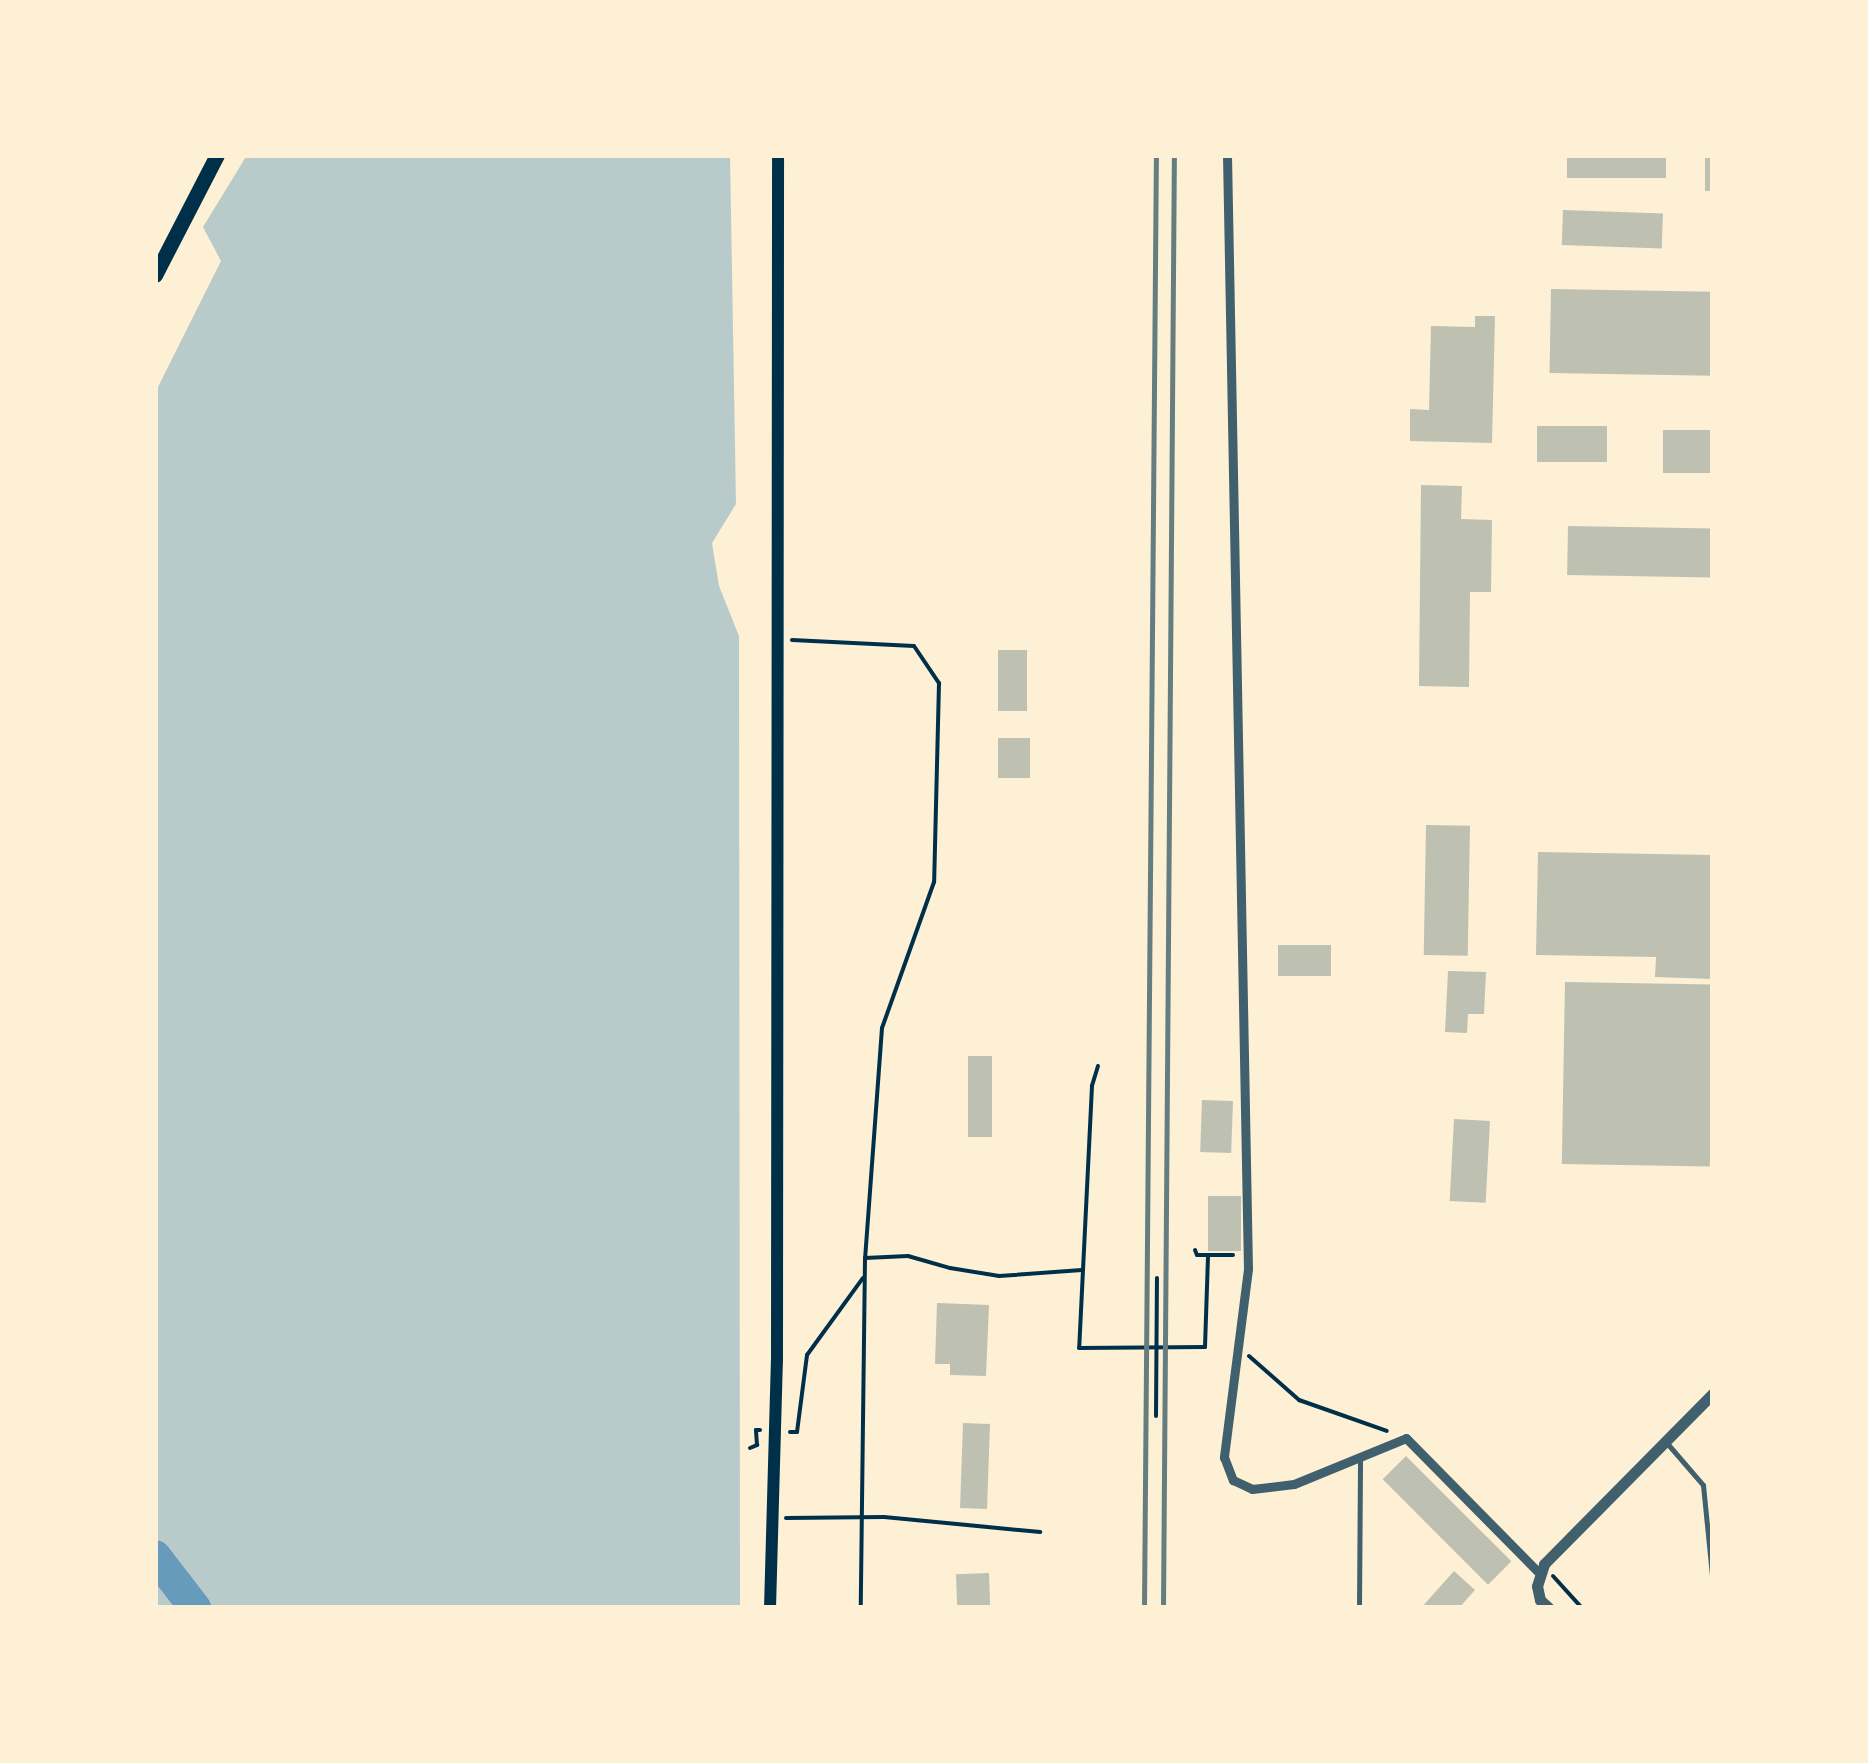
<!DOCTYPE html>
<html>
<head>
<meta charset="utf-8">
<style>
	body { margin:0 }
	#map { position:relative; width:1868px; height:1763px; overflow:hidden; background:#fdf0d5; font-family:"Sofia Sans Condensed",sans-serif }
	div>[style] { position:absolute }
	.green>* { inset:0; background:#b9caca }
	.river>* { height:32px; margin:-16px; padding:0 16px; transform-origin:16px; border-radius:16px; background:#669bbc }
	.building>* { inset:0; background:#bec0b2; transform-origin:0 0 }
	.path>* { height:4px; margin:-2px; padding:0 2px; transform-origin:2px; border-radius:2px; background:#003049 }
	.service>* { height:5px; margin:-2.5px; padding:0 2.5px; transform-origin:2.5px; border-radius:2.5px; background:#3f606c }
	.minor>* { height:9px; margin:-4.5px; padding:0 4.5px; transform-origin:4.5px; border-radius:4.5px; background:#3f606c }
	.tertiary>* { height:11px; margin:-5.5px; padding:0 5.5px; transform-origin:5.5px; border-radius:5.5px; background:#3f606c }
	.secondary>* { height:12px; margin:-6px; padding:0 6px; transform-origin:6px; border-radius:6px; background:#003049 }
	.trunk>* { height:15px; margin:-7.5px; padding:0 7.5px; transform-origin:7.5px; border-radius:7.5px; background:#003049 }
	.rail>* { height:5px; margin:-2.5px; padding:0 2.5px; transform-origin:2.5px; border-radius:2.5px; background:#657d81 }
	span { translate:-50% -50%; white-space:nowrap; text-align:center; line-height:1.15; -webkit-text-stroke:10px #fdf0d5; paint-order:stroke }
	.frame { position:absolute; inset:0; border:158px solid #fdf0d5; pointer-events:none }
</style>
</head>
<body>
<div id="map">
	<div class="green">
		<div style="clip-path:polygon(247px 155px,730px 155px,736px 504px,712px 543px,719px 586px,739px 636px,740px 1608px,155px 1608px,155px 393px,221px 261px,203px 227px)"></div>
	</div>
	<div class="river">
		<div style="left:155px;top:1556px;width:66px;rotate:52.4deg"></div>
	</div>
	<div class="building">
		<div style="left:1567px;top:155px;width:99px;height:23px"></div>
		<div style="left:1705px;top:155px;width:8px;height:36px"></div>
		<div style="left:1563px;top:210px;width:100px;height:35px;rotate:2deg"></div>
		<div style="left:1551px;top:289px;width:162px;height:84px;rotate:1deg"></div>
		<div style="clip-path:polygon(1475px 316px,1495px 316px,1492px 443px,1410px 441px,1410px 409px,1429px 410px,1431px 326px,1475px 327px)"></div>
		<div style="left:1607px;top:426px;width:36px;height:70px;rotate:90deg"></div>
		<div style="left:1713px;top:430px;width:43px;height:50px;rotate:90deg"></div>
		<div style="clip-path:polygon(1421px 485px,1462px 486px,1461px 519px,1492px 520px,1491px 592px,1470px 592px,1469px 687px,1419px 686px)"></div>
		<div style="left:1568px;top:526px;width:145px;height:49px;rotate:1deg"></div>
		<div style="left:998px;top:650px;width:29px;height:61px"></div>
		<div style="left:998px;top:738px;width:32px;height:40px"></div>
		<div style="left:1426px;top:825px;width:44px;height:130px;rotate:1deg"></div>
		<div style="clip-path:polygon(1538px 852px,1713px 855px,1713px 979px,1655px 977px,1656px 957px,1536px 955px)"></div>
		<div style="left:1278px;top:945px;width:53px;height:31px"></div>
		<div style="clip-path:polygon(1448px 971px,1486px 972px,1484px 1014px,1468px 1014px,1467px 1033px,1445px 1032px)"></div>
		<div style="left:1565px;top:982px;width:148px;height:182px;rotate:1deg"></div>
		<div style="left:968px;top:1056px;width:24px;height:81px"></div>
		<div style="left:1202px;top:1100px;width:31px;height:52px;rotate:2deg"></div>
		<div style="left:1454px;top:1119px;width:36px;height:82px;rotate:3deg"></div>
		<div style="left:1208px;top:1196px;width:33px;height:55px"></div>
		<div style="clip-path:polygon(937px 1303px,989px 1305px,986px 1376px,950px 1375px,950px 1364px,935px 1364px)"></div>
		<div style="left:963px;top:1423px;width:27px;height:85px;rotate:2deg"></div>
		<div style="left:1406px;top:1456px;width:149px;height:33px;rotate:45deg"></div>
		<div style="clip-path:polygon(1454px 1571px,1475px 1590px,1459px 1608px,1421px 1608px)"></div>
		<div style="left:989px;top:1573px;width:35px;height:33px;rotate:88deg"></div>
	</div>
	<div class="path">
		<div style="left:792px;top:640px;width:122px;rotate:2.8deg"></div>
		<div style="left:914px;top:646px;width:45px;rotate:56deg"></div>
		<div style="left:939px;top:683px;width:199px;rotate:91.4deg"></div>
		<div style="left:934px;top:882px;width:155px;rotate:109.6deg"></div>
		<div style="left:882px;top:1028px;width:231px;rotate:94.2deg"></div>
		<div style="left:865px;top:1258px;width:350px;rotate:90.7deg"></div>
		<div style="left:1098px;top:1066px;width:21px;rotate:107deg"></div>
		<div style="left:1092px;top:1086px;width:262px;rotate:92.8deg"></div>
		<div style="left:1079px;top:1348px;width:126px;rotate:-0.5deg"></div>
		<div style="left:1205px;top:1347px;width:92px;rotate:-88.1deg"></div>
		<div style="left:1195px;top:1250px;width:5px;rotate:68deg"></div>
		<div style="left:1197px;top:1255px;width:36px"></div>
		<div style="left:865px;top:1258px;width:43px;rotate:-2.7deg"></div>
		<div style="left:908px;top:1256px;width:44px;rotate:15.9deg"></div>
		<div style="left:950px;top:1268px;width:50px;rotate:9.3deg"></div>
		<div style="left:999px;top:1276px;width:83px;rotate:-4.1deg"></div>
		<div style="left:1249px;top:1356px;width:67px;rotate:41.3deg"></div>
		<div style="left:1299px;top:1400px;width:93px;rotate:19.4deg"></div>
		<div style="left:1156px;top:1416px;width:138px;rotate:-89.6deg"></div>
		<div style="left:790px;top:1432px;width:7px"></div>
		<div style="left:797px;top:1432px;width:78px;rotate:-82.6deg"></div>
		<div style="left:807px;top:1355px;width:95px;rotate:-54deg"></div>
		<div style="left:750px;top:1448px;width:8px;rotate:-23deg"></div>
		<div style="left:757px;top:1445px;width:15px;rotate:-94deg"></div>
		<div style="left:756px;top:1430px;width:4px"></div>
		<div style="left:786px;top:1518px;width:98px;rotate:-0.6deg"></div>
		<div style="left:884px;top:1517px;width:157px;rotate:5.5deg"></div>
		<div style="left:1553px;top:1576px;width:43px;rotate:47.8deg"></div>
	</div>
	<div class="service">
		<div style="left:1666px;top:1442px;width:57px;rotate:49.3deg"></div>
		<div style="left:1703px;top:1485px;width:100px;rotate:84.3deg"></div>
		<div style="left:1359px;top:1608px;width:148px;rotate:-89.6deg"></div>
	</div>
	<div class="minor">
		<div style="left:1227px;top:155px;width:1114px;rotate:88.92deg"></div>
		<div style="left:1248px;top:1269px;width:190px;rotate:97.3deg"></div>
		<div style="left:1224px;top:1457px;width:25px;rotate:69deg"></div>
		<div style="left:1233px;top:1480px;width:21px;rotate:25deg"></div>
		<div style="left:1252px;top:1489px;width:42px;rotate:-6.8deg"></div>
		<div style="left:1294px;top:1484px;width:121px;rotate:-22.3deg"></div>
		<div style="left:1406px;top:1438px;width:188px;rotate:45.4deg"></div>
	</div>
	<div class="tertiary">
		<div style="left:1549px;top:1608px;width:12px;rotate:-138deg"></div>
		<div style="left:1540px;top:1600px;width:14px;rotate:-102deg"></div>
		<div style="left:1537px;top:1586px;width:23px;rotate:-72deg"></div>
		<div style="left:1544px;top:1564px;width:240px;rotate:-45.3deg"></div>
	</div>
	<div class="secondary">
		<div style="left:770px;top:1608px;width:248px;rotate:-88.4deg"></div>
		<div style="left:777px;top:1360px;width:1205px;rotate:-89.95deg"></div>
	</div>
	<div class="trunk">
		<div style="left:155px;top:275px;width:135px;rotate:-62.7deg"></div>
	</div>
	<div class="rail">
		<div style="left:1144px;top:1608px;width:1453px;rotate:-89.53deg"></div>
		<div style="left:1163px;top:1608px;width:1453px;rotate:-89.57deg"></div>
	</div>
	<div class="frame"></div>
</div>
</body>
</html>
